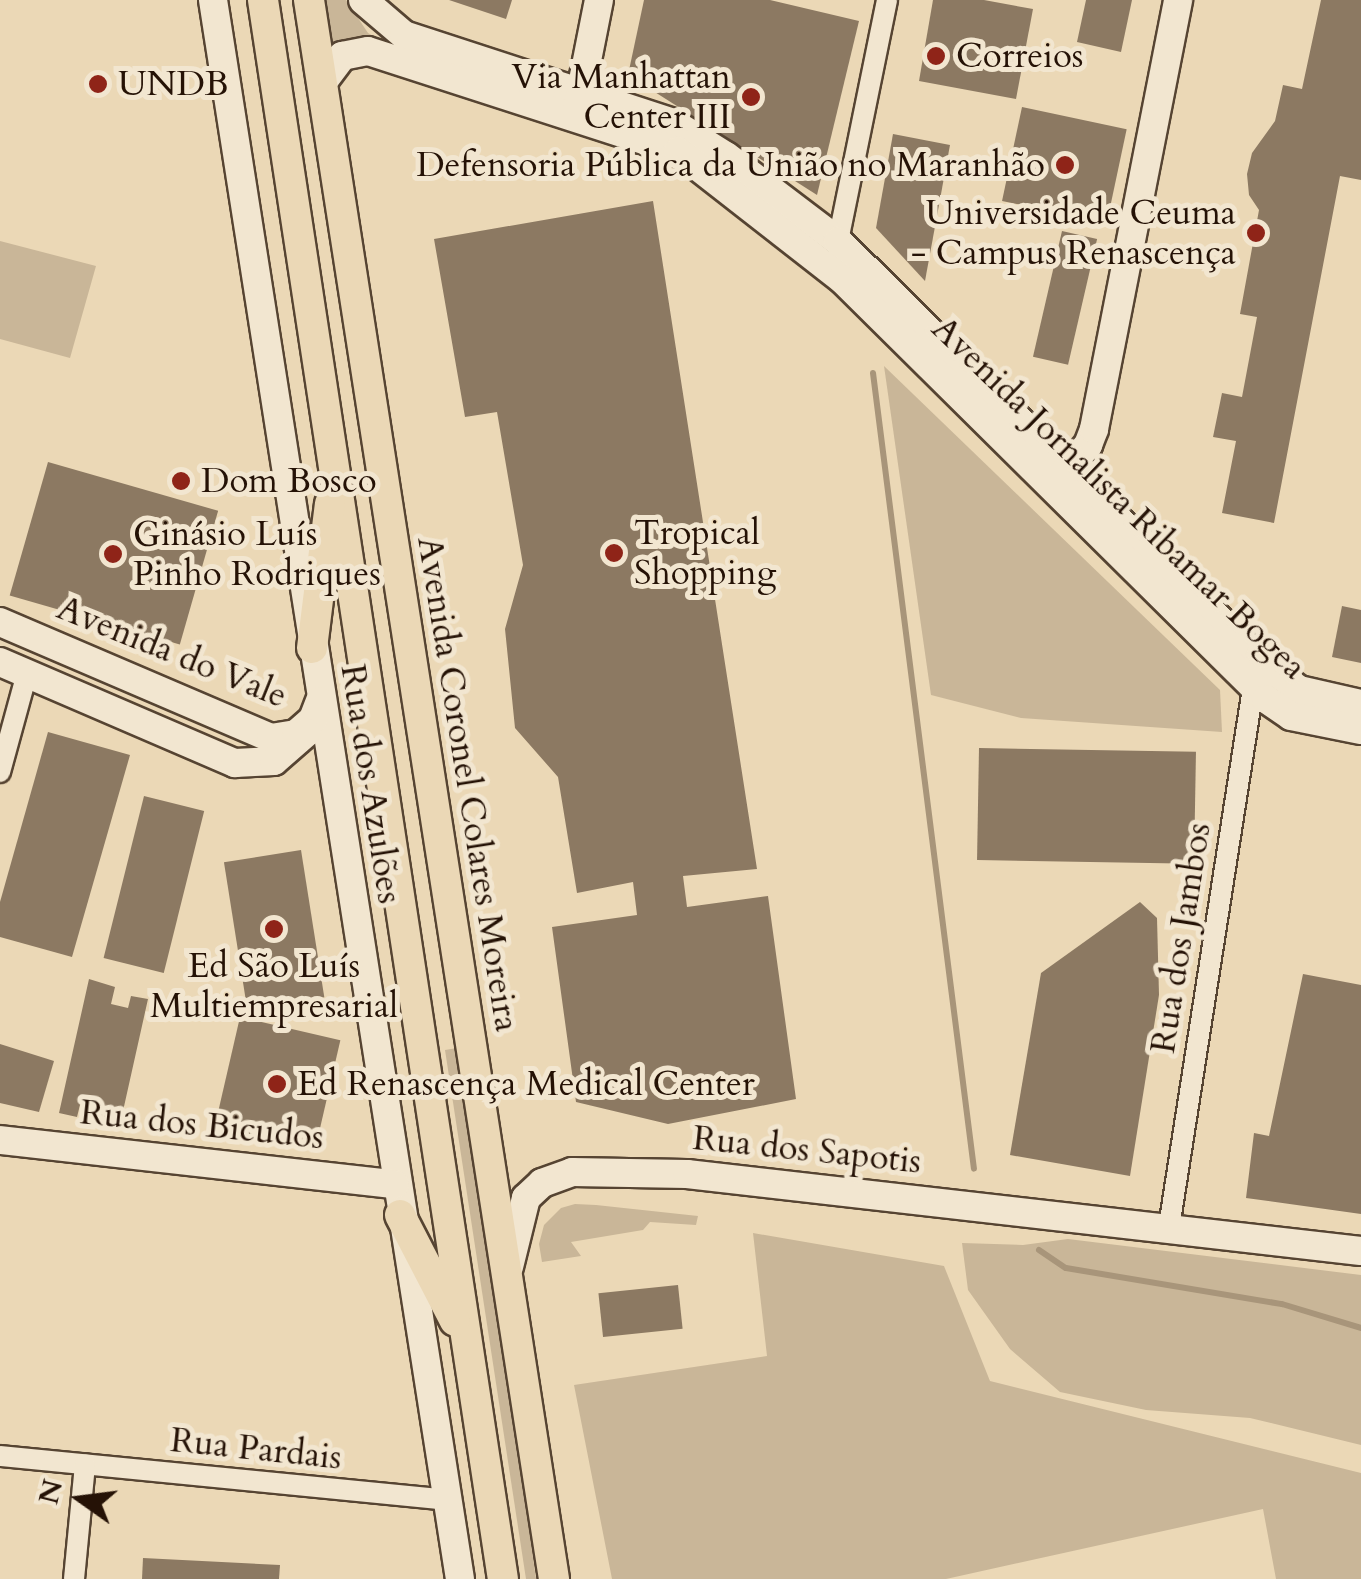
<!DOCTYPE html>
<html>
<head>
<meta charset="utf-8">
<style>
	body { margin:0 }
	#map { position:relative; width:1361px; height:1579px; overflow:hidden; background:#ebd8b6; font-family:Cardo,serif }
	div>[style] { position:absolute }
	.green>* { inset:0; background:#c9b698 }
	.stream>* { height:6px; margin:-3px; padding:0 3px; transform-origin:3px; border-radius:3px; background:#a8957a }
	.building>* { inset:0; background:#8c7962; transform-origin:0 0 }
	.roads { filter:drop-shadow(2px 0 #564432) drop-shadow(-2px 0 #564432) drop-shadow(0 2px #564432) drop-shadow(0 -2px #564432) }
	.street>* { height:20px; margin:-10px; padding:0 10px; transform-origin:10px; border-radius:10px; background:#f2e6d0 }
	.secondary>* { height:28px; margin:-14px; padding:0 14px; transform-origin:14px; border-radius:14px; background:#f2e6d0 }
	.primary>* { height:30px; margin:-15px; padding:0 15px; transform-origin:15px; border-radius:15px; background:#ebd8b6 }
	.dots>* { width:28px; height:28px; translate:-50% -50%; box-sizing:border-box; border:5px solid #f2e6d0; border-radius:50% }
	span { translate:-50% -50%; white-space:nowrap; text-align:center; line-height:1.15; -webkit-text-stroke:10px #f2e6d0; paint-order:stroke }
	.poi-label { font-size:35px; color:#251206 }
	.left { translate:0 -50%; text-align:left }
	.right { translate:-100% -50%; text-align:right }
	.street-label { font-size:35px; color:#251206 }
	.north { position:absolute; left:30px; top:1449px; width:100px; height:100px; -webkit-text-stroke:8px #f2e6d0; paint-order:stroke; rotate:284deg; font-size:28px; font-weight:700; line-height:40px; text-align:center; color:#251206 }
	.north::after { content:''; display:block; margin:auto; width:35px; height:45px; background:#251206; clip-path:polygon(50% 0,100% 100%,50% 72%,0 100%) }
</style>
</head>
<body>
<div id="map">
	<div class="green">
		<div style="clip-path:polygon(322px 0,346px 0,368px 33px,408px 56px,350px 40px,330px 49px)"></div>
		<div style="clip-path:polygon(0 241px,96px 266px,70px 358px,0 339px)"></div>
		<div style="clip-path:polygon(884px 366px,1220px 690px,1222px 732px,1021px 718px,931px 695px)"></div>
		<div style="clip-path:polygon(457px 1048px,496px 1296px,536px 1579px,526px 1579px,445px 1050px)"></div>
		<div style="clip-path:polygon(575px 1204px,596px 1205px,698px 1216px,696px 1225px,650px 1222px,643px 1230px,571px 1242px,581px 1256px,542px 1262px,539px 1244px,544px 1225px,561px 1208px)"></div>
		<div style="clip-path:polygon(753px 1233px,944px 1266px,990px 1381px,1361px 1473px,1361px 1579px,1276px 1579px,1263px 1509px,946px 1579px,612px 1579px,574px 1385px,767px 1356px)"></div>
		<div style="clip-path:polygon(1068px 1239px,1361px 1275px,1361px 1445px,1250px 1418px,1146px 1410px,1060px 1392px,1010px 1349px,968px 1290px,962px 1243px,1023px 1245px)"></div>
	</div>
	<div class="stream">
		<div style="left:873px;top:373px;width:802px;rotate:82.77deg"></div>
		<div style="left:1039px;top:1250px;width:32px;rotate:34deg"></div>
		<div style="left:1066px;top:1268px;width:219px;rotate:9.5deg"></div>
		<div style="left:1282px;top:1304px;width:83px;rotate:16.9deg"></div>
	</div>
	<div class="building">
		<div style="clip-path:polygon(449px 0,512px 0,506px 19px)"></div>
		<div style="clip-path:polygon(644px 0,770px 0,859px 21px,817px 195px,628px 75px)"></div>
		<div style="clip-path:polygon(933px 0,984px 0,1033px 9px,1016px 99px,919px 81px)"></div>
		<div style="clip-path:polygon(1086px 0,1132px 0,1121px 52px,1077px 42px)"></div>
		<div style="clip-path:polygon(1321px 0,1361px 0,1361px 180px,1340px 176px,1274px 523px,1222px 513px,1236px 441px,1213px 437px,1222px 393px,1242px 397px,1257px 317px,1240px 314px,1259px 210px,1249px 195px,1247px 174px,1252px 153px,1275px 121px,1283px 85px,1302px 89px)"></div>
		<div style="left:1022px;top:107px;width:107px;height:96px;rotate:12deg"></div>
		<div style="clip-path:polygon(893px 134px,950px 145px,925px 281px,876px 228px)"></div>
		<div style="clip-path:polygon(653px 201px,757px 869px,683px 876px,687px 907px,768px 896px,796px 1099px,668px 1124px,576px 1102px,552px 927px,637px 915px,633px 882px,577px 893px,558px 777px,515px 728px,505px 629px,523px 565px,497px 412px,465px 417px,434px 239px)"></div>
		<div style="left:1062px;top:231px;width:36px;height:129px;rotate:13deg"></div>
		<div style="left:48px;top:462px;width:177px;height:139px;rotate:16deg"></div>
		<div style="clip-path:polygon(1342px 606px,1361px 610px,1361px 663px,1332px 657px)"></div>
		<div style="clip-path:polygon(48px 732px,130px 755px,72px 957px,0 937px,0 902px)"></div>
		<div style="left:979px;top:748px;width:217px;height:112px;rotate:1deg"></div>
		<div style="left:144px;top:796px;width:62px;height:167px;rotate:14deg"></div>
		<div style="left:301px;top:850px;width:149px;height:78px;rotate:81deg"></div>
		<div style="clip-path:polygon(1140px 902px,1157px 918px,1159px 995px,1130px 1176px,1010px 1155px,1041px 973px)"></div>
		<div style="clip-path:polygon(1303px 974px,1361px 985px,1361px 1214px,1246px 1198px,1254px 1133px,1269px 1136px)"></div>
		<div style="clip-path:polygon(89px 979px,115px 987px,111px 1004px,128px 1008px,131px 996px,148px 999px,119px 1129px,98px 1124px,102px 1105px,81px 1101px,77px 1117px,59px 1113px)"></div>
		<div style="left:240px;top:1017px;width:103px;height:112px;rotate:13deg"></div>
		<div style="clip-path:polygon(0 1044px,54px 1061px,39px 1112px,0 1103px)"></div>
		<div style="left:678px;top:1285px;width:44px;height:80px;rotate:84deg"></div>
		<div style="clip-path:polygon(143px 1558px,280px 1565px,279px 1579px,142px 1579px)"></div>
	</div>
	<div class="roads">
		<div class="street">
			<div style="left:838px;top:241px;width:246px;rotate:-78.5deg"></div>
			<div style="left:0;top:772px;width:103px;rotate:-74.7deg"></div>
			<div style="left:1169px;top:1227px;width:558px;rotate:-81.13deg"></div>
			<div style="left:0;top:1456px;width:449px;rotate:5.6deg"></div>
			<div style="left:74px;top:1579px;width:115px;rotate:-84.5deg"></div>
		</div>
		<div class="secondary">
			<div style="left:213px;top:0;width:1598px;rotate:81.11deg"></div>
			<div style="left:363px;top:0;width:54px;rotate:40.5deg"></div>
			<div style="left:404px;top:35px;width:283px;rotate:18.1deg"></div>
			<div style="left:673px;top:123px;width:62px;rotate:31.9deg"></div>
			<div style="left:726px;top:156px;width:141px;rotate:37.2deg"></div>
			<div style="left:838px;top:241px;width:592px;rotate:44.79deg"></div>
			<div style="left:1258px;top:658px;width:52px;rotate:38deg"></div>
			<div style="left:1299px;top:690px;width:64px;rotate:12.7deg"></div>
			<div style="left:322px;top:83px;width:34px;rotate:-53deg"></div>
			<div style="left:342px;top:56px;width:26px;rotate:-11deg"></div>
			<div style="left:368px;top:51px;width:326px;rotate:17.9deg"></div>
			<div style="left:678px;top:151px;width:208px;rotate:38deg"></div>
			<div style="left:842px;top:279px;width:597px;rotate:44.73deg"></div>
			<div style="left:1266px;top:699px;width:30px;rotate:34deg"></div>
			<div style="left:1291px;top:716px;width:71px;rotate:11.3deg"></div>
			<div style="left:577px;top:111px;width:113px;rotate:-78.8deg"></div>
			<div style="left:1055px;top:482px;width:50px;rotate:-48.3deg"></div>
			<div style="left:1088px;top:445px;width:17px;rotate:-69deg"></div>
			<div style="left:1094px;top:429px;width:437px;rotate:-78.9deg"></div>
			<div style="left:0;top:622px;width:295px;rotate:23.2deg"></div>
			<div style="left:271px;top:738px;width:25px;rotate:-9deg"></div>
			<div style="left:296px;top:734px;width:23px;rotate:-41deg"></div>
			<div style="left:313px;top:719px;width:19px;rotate:-69deg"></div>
			<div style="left:0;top:662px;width:256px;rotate:23.3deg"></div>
			<div style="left:235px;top:763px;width:39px;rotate:-3deg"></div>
			<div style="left:274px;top:761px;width:43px;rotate:-41.2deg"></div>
			<div style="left:0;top:1140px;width:397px;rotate:6.4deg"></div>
			<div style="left:509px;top:1267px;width:71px;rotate:-76.2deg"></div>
			<div style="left:526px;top:1198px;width:22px;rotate:-43deg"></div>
			<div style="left:542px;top:1183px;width:32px;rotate:-20deg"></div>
			<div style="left:572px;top:1172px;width:115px;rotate:1deg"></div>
			<div style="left:687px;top:1174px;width:678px;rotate:6.52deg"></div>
		</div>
		<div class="primary">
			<div style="left:263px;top:0;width:1597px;rotate:81.36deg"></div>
			<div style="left:309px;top:0;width:1598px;rotate:81.18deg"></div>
			<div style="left:312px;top:648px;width:145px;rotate:-82.9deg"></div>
			<div style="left:400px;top:1215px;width:119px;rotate:62.6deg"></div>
		</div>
	</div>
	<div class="dots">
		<div style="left:936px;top:56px;background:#8f2418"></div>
		<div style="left:98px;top:84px;background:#8f2418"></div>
		<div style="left:751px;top:97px;background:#8f2418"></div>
		<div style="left:1065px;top:165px;background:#8f2418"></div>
		<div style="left:1256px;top:233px;background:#8f2418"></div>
		<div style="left:181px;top:481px;background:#8f2418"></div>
		<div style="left:614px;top:553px;background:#8f2418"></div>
		<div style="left:113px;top:554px;background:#8f2418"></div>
		<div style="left:274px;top:929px;background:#8f2418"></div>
		<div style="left:277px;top:1084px;background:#8f2418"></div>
	</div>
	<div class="poi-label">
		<span class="left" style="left:956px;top:56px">Correios</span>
		<span class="right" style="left:731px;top:97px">Via Manhattan<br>Center III</span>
		<span class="left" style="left:118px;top:84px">UNDB</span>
		<span class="right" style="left:1045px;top:165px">Defensoria Pública da União no Maranhão</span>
		<span class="right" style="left:1236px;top:233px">Universidade Ceuma<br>- Campus Renascença</span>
		<span class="left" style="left:201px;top:481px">Dom Bosco</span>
		<span class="left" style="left:634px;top:553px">Tropical<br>Shopping</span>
		<span class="left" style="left:133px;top:554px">Ginásio Luís<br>Pinho Rodriques</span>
		<span style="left:274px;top:986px">Ed São Luís<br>Multiempresarial</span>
		<span class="left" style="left:297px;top:1084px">Ed Renascença Medical Center</span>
	</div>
	<div class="street-label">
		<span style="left:1119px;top:498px;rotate:44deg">Avenida Jornalista Ribamar Bogea</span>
		<span style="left:172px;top:652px;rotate:22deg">Avenida do Vale</span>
		<span style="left:371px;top:784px;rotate:81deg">Rua dos Azulões</span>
		<span style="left:468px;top:784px;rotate:81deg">Avenida Coronel Colares Moreira</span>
		<span style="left:1181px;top:938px;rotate:-81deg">Rua dos Jambos</span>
		<span style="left:202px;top:1125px;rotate:6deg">Rua dos Bicudos</span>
		<span style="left:807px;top:1150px;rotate:6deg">Rua dos Sapotis</span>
		<span style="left:256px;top:1449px;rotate:6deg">Rua Pardais</span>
	</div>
	<div class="north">N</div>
</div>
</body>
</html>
